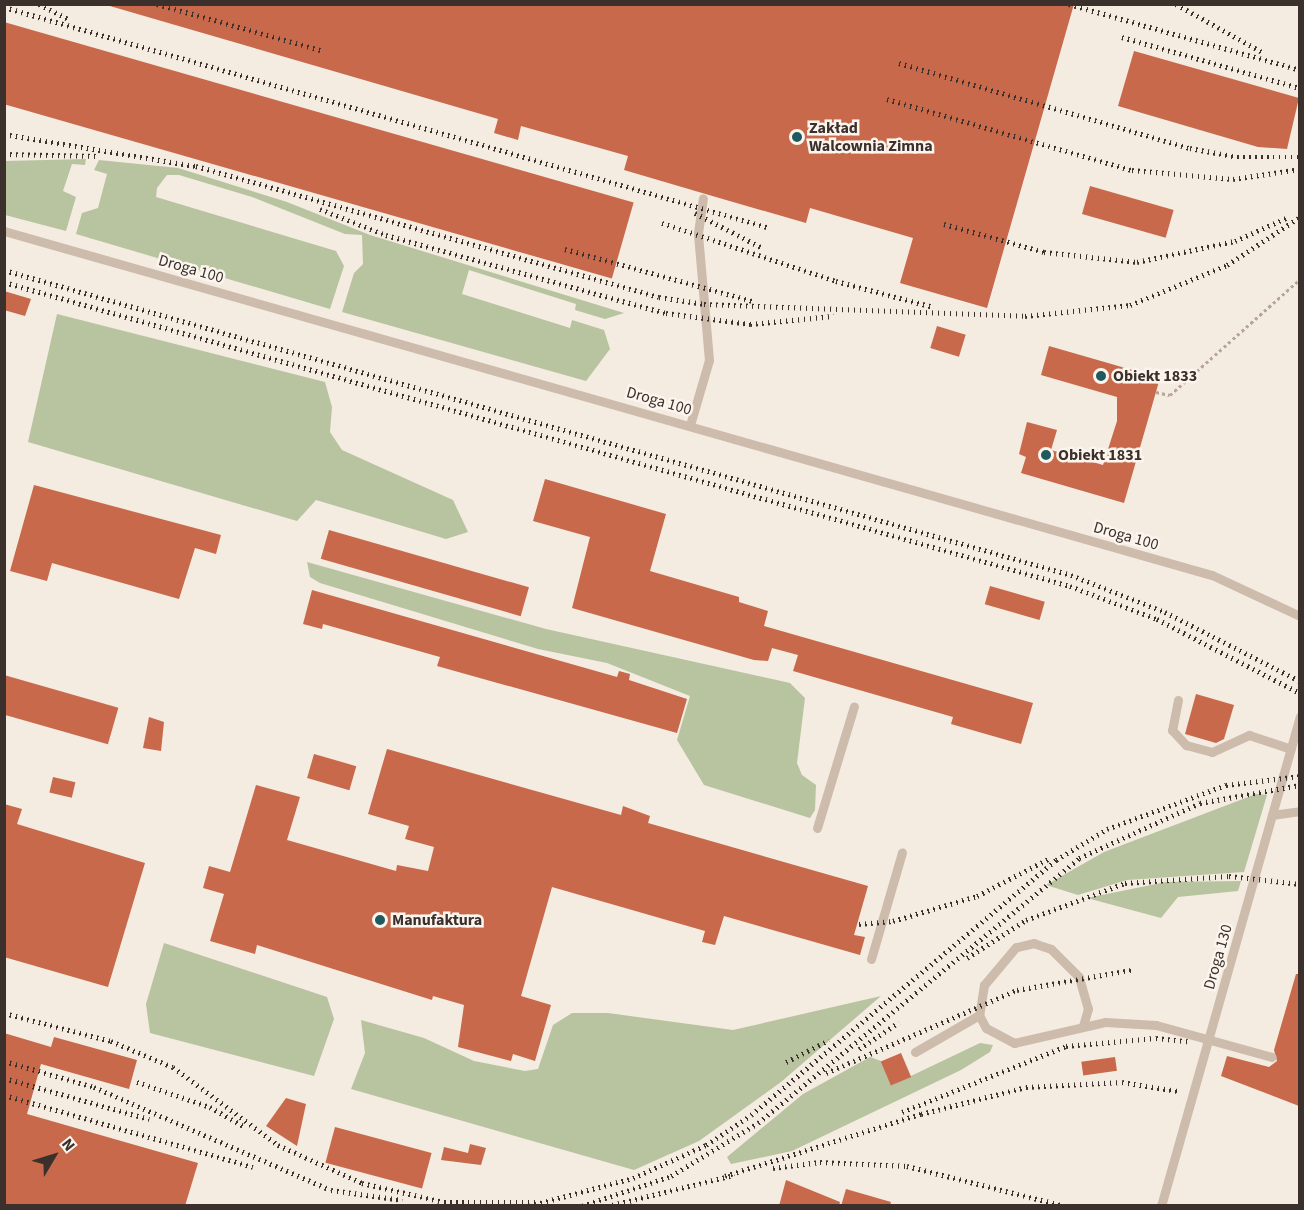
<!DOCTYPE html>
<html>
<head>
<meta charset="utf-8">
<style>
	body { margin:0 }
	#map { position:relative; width:1304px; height:1210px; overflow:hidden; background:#f4ebe1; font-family:"Source Sans 3",sans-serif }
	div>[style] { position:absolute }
	.green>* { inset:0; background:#b8c4a0 }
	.building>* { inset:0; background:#c8694b; transform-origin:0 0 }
	.path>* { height:3px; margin-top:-1.5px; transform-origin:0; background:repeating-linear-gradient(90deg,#b9a596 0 3px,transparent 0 6px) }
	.service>* { height:9px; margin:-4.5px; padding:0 4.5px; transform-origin:4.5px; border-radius:4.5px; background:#cdbbac }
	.rail>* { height:4.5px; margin-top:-2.25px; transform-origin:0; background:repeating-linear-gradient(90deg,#3b302b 0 1.5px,transparent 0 6px) }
	.dots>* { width:16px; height:16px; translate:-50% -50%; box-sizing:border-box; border:3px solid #fbf5ee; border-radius:50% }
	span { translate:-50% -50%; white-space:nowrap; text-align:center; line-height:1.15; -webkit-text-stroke:5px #fbf5ee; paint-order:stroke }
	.poi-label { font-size:16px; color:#3b302b; font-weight:700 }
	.left { translate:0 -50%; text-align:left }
	.street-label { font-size:16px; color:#3b302b }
	.frame { position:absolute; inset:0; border:6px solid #3b302b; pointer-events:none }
	.north { position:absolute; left:24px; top:1126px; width:60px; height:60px; -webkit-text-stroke:4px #fbf5ee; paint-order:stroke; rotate:52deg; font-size:16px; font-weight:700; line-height:24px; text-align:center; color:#3b302b }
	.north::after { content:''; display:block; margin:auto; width:21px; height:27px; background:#3b302b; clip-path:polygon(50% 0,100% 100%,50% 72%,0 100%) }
</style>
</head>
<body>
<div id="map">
	<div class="green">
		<div style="clip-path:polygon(86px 159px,85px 165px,72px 164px,63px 191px,76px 197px,66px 231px,5px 215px,5px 161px)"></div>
		<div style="clip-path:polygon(99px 160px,178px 168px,287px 202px,370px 235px,624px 313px,605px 319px,575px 310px,576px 304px,469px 270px,462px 294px,570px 328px,572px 320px,604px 330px,610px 349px,586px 381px,342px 312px,354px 273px,363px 264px,362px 235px,345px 234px,252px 197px,179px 175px,167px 175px,157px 188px,156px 197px,336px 251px,344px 266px,330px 309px,76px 234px,82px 213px,98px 208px,107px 174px,94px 170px)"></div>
		<div style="clip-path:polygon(57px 314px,325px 382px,332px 407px,330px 432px,342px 450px,453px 500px,468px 532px,446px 539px,316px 500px,297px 521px,28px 442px)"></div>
		<div style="clip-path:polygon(307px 562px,546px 629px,790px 683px,805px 698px,797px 763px,802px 775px,816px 785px,815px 810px,810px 818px,704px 785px,677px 740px,690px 696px,607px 663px,538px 649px,320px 583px,310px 577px)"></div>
		<div style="clip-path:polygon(1256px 794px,1267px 795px,1244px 872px,1127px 880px,1078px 895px,1046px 885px,1104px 852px)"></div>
		<div style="clip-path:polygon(1241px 881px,1238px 891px,1178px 897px,1161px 918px,1087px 898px,1166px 882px)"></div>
		<div style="clip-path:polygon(164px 943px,327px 997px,334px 1019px,314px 1076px,150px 1033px,146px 1004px)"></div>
		<div style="clip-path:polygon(881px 996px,781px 1082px,699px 1141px,634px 1170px,351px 1089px,365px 1053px,361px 1020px,424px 1038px,474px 1061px,525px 1071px,538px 1069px,553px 1025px,572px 1013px,608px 1013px,733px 1030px)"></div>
		<div style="clip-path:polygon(980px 1043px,993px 1045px,990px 1052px,961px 1070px,792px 1151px,731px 1164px,727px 1157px,803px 1094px,870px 1057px,881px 1061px,892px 1085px)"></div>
	</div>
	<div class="building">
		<div style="clip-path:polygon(103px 4px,1074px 4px,987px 308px,900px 283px,913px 238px,810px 208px,806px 223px,709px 195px,624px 170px,628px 156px,521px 126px,518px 140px,494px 133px,498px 119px)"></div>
		<div style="left:4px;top:22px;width:655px;height:79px;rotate:16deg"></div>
		<div style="clip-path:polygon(1134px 51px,1299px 98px,1287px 149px,1258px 147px,1118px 106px)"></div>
		<div style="left:1090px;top:186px;width:87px;height:29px;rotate:16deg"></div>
		<div style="clip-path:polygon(4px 291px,31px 299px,25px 316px,4px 310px)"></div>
		<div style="left:937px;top:326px;width:30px;height:23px;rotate:17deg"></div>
		<div style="clip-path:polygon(1049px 346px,1160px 378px,1124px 503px,1021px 473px,1026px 457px,1019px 454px,1027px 422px,1057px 430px,1051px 450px,1103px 465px,1117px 421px,1117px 397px,1041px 375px)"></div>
		<div style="clip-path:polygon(545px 479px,666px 514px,650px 571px,739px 597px,739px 602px,768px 611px,764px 626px,1033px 703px,1021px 744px,951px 724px,953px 717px,793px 671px,798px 655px,772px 648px,768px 661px,754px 660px,572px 608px,590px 537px,533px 521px)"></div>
		<div style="clip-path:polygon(34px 485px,221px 535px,216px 554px,195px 548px,179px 599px,52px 563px,47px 581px,10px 571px)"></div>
		<div style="left:329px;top:530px;width:208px;height:30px;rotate:16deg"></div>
		<div style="left:990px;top:586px;width:57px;height:19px;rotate:16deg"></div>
		<div style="clip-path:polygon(312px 590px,617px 677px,619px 671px,630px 674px,629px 680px,687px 699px,677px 733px,437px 666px,440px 657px,323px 624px,322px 629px,303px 624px)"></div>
		<div style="left:4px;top:675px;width:119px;height:38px;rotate:16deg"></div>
		<div style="clip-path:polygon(1196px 694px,1234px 705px,1224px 739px,1216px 743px,1185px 734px)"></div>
		<div style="clip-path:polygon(149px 717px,164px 722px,161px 751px,143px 748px)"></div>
		<div style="clip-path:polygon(387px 749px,621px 815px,623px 806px,650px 816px,648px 823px,868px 886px,854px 935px,865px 937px,860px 955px,724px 916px,715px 945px,702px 942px,705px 931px,552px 887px,521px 996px,551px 1005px,535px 1061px,513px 1054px,511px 1061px,458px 1047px,464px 1005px,433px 996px,432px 1000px,257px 945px,255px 954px,210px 941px,224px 894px,203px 888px,209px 866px,230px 872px,256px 785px,300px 797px,287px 840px,396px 871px,397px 865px,428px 871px,434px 847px,405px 839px,409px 826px,368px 814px)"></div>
		<div style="left:314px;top:754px;width:44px;height:25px;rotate:16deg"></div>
		<div style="left:53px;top:777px;width:23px;height:16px;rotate:13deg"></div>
		<div style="clip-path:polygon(4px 804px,22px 809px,17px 824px,145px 863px,108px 987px,4px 957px)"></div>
		<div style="clip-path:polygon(1296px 974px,1299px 974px,1299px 1106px,1221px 1076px,1227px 1056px,1269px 1067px,1277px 1061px,1274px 1050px)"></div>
		<div style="clip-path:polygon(4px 1033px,51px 1047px,54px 1037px,137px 1060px,129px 1089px,41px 1064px,27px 1114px,198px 1163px,185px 1206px,4px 1206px)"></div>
		<div style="left:901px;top:1053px;width:26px;height:22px;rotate:67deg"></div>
		<div style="left:1115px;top:1057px;width:14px;height:34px;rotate:82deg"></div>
		<div style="clip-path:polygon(286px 1098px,306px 1104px,297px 1146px,266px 1126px)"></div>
		<div style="left:335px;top:1127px;width:100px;height:37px;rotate:15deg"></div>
		<div style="clip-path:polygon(470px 1144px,486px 1148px,481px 1165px,441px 1160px,444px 1147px,468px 1153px)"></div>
		<div style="clip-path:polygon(786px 1180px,840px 1202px,839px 1206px,779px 1206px)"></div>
		<div style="clip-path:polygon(846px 1189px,891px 1202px,890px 1206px,841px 1206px)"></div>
	</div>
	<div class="path">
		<div style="left:1156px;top:392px;width:14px;rotate:12deg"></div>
		<div style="left:1170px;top:395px;width:174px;rotate:-41.7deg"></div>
	</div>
	<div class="service">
		<div style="left:4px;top:231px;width:1256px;rotate:15.9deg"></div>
		<div style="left:1212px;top:575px;width:97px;rotate:25deg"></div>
		<div style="left:690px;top:425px;width:68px;rotate:-73.7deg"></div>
		<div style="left:709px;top:360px;width:127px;rotate:-95deg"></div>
		<div style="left:698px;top:233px;width:35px;rotate:-82deg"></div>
		<div style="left:1178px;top:700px;width:31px;rotate:101deg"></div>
		<div style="left:1172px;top:730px;width:21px;rotate:47deg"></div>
		<div style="left:1186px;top:745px;width:27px;rotate:15deg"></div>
		<div style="left:1212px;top:752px;width:41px;rotate:-24.7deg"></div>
		<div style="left:1249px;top:735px;width:44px;rotate:18.4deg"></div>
		<div style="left:1272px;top:815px;width:28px;rotate:-8deg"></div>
		<div style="left:817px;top:828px;width:127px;rotate:-73.1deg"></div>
		<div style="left:871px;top:959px;width:111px;rotate:-73.8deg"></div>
		<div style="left:1083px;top:1026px;width:18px;rotate:-74deg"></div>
		<div style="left:1088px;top:1009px;width:33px;rotate:-106deg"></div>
		<div style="left:1079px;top:977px;width:40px;rotate:-135deg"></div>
		<div style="left:1051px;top:949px;width:18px;rotate:-161deg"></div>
		<div style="left:1034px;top:943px;width:18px;rotate:167deg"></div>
		<div style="left:1016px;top:947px;width:50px;rotate:130.1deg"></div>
		<div style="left:984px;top:985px;width:30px;rotate:99deg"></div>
		<div style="left:979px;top:1015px;width:15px;rotate:62deg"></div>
		<div style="left:986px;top:1028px;width:32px;rotate:28deg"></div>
		<div style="left:1014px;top:1043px;width:93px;rotate:-13deg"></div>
		<div style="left:1105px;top:1022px;width:51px;rotate:3.4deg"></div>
		<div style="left:1156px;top:1025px;width:120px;rotate:15.4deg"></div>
		<div style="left:915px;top:1052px;width:74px;rotate:-30deg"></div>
		<div style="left:1161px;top:1206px;width:509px;rotate:-74.16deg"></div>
	</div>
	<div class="rail">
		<div style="left:39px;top:4px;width:35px;rotate:27deg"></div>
		<div style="left:157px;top:4px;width:173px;rotate:15.7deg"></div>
		<div style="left:1069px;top:4px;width:240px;rotate:15.9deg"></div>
		<div style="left:1176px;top:4px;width:101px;rotate:29.1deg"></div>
		<div style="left:4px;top:7px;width:797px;rotate:16.09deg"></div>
		<div style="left:1122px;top:37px;width:185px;rotate:16deg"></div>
		<div style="left:899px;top:63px;width:303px;rotate:16.3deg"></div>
		<div style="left:1190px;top:148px;width:48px;rotate:10.8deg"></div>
		<div style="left:1237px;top:157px;width:63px"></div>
		<div style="left:887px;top:99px;width:255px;rotate:16.2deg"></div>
		<div style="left:1132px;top:170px;width:101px;rotate:5.1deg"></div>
		<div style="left:1233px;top:179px;width:68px;rotate:-8.5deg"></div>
		<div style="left:4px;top:134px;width:195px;rotate:9.5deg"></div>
		<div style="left:196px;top:166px;width:481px;rotate:15.8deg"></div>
		<div style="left:659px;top:297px;width:46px;rotate:8.8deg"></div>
		<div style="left:704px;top:304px;width:321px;rotate:2.1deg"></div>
		<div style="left:1025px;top:316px;width:106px;rotate:-6deg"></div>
		<div style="left:1130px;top:305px;width:105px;rotate:-22.4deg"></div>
		<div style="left:1227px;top:265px;width:87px;rotate:-33.3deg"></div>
		<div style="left:4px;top:154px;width:94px;rotate:1.2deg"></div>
		<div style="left:320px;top:209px;width:71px;rotate:21.5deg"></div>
		<div style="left:386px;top:235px;width:291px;rotate:15.6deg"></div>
		<div style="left:666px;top:313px;width:85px;rotate:7.5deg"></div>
		<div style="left:750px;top:324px;width:84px;rotate:-5.4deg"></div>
		<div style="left:695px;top:213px;width:74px;rotate:27.3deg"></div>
		<div style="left:662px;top:223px;width:183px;rotate:18.4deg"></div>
		<div style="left:836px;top:281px;width:101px;rotate:14.9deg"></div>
		<div style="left:944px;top:224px;width:104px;rotate:15.6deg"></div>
		<div style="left:1044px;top:252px;width:94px;rotate:6.1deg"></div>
		<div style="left:1137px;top:262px;width:100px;rotate:-12.1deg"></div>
		<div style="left:1235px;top:241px;width:56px;rotate:-24.3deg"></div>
		<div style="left:565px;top:249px;width:195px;rotate:15.5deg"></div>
		<div style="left:4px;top:270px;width:1110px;rotate:15.95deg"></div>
		<div style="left:1071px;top:575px;width:101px;rotate:21.5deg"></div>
		<div style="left:1165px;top:612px;width:152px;rotate:27.1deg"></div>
		<div style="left:4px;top:282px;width:1108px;rotate:15.92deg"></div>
		<div style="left:1070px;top:586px;width:93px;rotate:20.8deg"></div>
		<div style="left:1157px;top:619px;width:161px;rotate:27.4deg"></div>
		<div style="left:859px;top:924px;width:34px;rotate:-5deg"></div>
		<div style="left:893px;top:921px;width:88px;rotate:-16.6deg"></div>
		<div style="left:977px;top:896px;width:80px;rotate:-27.5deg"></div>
		<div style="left:967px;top:958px;width:70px;rotate:-32.8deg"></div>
		<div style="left:1026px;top:920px;width:106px;rotate:-20.5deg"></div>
		<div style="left:1125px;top:883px;width:104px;rotate:-3.9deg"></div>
		<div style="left:1229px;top:876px;width:71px;rotate:6.4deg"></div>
		<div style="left:4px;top:1013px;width:111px;rotate:14.7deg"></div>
		<div style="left:111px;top:1041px;width:67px;rotate:22.8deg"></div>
		<div style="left:173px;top:1067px;width:131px;rotate:36.6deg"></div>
		<div style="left:278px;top:1145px;width:92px;rotate:24.3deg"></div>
		<div style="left:362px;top:1183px;width:84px;rotate:13deg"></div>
		<div style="left:444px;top:1202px;width:94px"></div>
		<div style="left:859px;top:1049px;width:48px;rotate:-34deg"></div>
		<div style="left:4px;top:1061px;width:94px;rotate:16.1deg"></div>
		<div style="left:94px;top:1087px;width:258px;rotate:23.5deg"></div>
		<div style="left:331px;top:1190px;width:72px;rotate:8deg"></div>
		<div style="left:786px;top:1062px;width:48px;rotate:-27.1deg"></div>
		<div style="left:826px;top:1073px;width:208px;rotate:-23.5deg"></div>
		<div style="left:1017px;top:990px;width:116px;rotate:-10deg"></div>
		<div style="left:4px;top:1078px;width:151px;rotate:15.8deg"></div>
		<div style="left:137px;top:1082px;width:77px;rotate:18.9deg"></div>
		<div style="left:210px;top:1107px;width:40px;rotate:29.7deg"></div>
		<div style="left:4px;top:1095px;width:259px;rotate:16.1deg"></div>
		<div style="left:902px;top:1112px;width:177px;rotate:-21.9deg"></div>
		<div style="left:1066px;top:1046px;width:90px;rotate:-5.1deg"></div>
		<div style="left:1156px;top:1038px;width:36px;rotate:6deg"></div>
		<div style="left:773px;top:1168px;width:47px;rotate:-7.3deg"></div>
		<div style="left:820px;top:1162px;width:87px;rotate:2.6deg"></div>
		<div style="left:907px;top:1166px;width:163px;rotate:14.2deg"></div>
		<div style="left:725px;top:1176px;width:206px;rotate:-17.6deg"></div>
		<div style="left:921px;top:1114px;width:108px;rotate:-14.4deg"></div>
		<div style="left:1026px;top:1087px;width:96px;rotate:-3deg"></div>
		<div style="left:1122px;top:1082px;width:56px;rotate:9.3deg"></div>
		<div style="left:612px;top:1205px;width:126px;rotate:-13.8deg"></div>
		<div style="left:529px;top:1206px;width:108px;rotate:-15.1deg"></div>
		<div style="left:633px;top:1178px;width:80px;rotate:-24.3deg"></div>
		<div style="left:706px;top:1145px;width:54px;rotate:-33.7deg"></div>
		<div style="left:751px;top:1115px;width:398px;rotate:-39.9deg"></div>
		<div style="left:1056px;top:860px;width:60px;rotate:-31.3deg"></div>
		<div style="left:1107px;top:829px;width:127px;rotate:-20.3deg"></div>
		<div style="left:1226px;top:785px;width:75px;rotate:-6.9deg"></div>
		<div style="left:582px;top:1206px;width:94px;rotate:-18.6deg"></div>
		<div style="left:671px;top:1176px;width:102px;rotate:-31.3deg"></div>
		<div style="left:758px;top:1123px;width:416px;rotate:-39.5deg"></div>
		<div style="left:1079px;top:858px;width:133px;rotate:-24.4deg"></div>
		<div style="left:1200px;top:803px;width:102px;rotate:-10.2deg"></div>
	</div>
	<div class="dots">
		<div style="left:797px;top:137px;background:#1f5a5e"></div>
		<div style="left:1101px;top:376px;background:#1f5a5e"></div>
		<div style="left:1046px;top:455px;background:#1f5a5e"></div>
		<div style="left:380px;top:920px;background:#1f5a5e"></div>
	</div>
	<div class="poi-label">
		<span class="left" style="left:809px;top:137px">Zakład<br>Walcownia Zimna</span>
		<span class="left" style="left:1113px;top:376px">Obiekt 1833</span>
		<span class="left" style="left:1058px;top:455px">Obiekt 1831</span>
		<span class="left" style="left:392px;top:920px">Manufaktura</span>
	</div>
	<div class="street-label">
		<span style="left:191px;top:269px;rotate:16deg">Droga 100</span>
		<span style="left:659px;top:401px;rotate:16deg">Droga 100</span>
		<span style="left:1126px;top:536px;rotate:16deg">Droga 100</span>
		<span style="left:1218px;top:957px;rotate:-74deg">Droga 130</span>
	</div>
	<div class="frame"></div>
	<div class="north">N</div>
</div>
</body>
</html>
